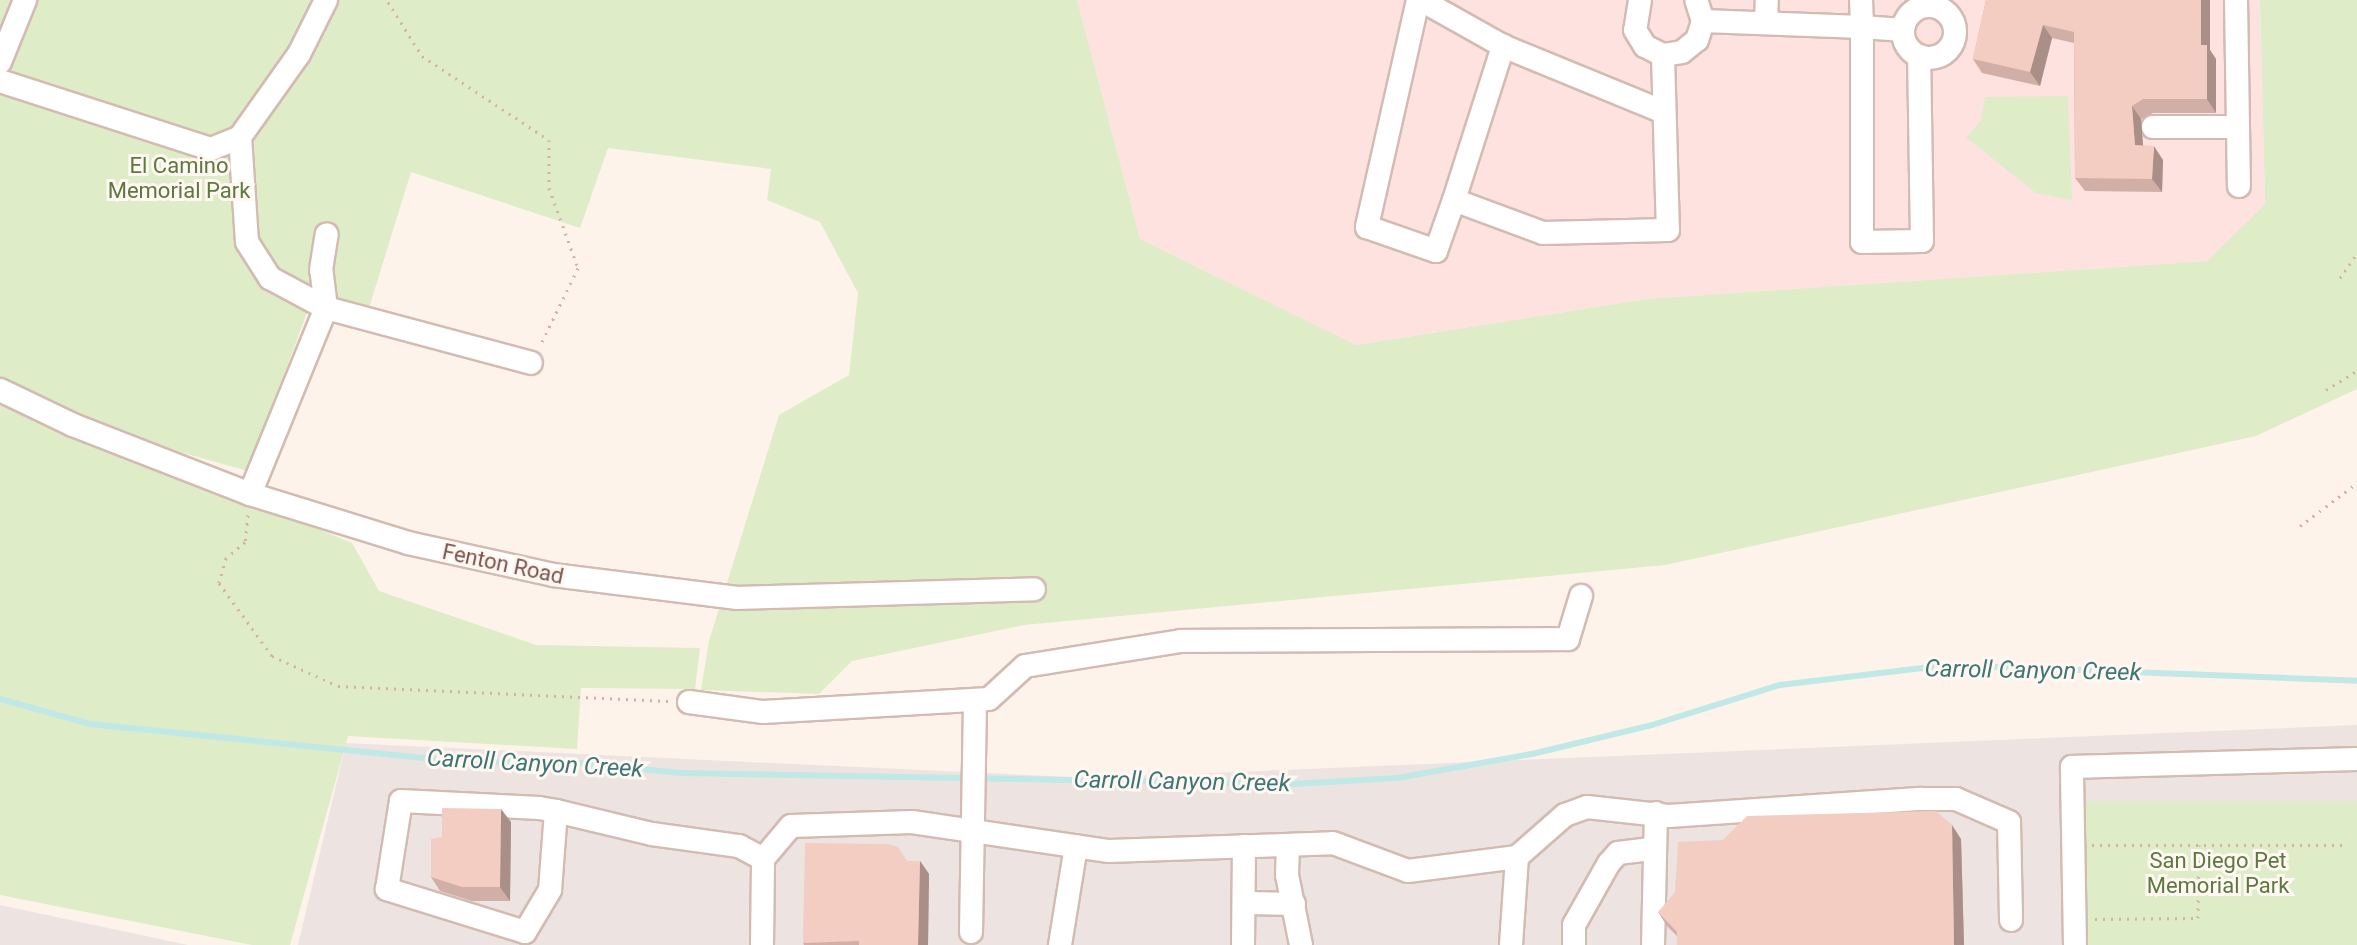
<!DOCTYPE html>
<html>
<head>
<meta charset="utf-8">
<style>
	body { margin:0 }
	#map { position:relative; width:2357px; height:945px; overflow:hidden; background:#fdf3eb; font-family:Roboto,sans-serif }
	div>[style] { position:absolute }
	.commercial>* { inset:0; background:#fde2df }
	.industrial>* { inset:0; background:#ede4e1 }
	.green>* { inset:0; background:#deecc8; transform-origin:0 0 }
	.stream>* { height:6px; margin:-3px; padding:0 3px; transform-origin:3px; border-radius:3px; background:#bfe8e6 }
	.path>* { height:3px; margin-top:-1.5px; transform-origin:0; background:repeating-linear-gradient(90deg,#d9afa5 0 2px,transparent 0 8px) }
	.roads { filter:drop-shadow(2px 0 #d3bbb2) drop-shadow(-2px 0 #d3bbb2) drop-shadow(0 2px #d3bbb2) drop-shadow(0 -2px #d3bbb2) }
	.minor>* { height:22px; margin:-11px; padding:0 11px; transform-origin:11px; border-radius:11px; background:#fff }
	.minor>.ring { margin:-11px; padding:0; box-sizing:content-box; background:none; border:22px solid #fff; border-radius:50% }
	.wall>* { inset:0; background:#d1afa7 }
	.shaded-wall>* { inset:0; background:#aa8f88 }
	.building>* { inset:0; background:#f3ccc2 }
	span { translate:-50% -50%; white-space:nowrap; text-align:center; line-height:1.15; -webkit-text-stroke:6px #fff7f2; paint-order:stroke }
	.park-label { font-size:22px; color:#5d7941 }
	.street-label { font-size:22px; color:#79544d }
	.water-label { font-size:24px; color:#3c7675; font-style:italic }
</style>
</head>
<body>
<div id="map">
	<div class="commercial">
		<div style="clip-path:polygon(1077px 0,2260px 0,2265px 204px,2207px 261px,1647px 299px,1356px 345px,1140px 239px)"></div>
	</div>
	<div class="industrial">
		<div style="clip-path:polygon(2357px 725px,2357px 945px,298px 945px,346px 743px,1091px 778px)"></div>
		<div style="clip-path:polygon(0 905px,188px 945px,0 945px)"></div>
	</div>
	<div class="green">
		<div style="clip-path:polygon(0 0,1077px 0,1140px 239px,1356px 345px,1647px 299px,2207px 261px,2265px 204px,2260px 0,2357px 0,2357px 389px,2256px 436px,1665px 565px,1024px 625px,852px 661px,819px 694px,701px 690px,709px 641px,779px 415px,849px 375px,858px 293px,820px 222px,767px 200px,771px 169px,608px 148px,580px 228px,411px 172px,369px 308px,315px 291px,248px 471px,133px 439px,0 380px)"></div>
		<div style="clip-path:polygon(2068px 96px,2072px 200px,2036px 193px,1966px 137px,1981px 121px,1985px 97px)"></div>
		<div style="clip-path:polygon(0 396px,352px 543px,379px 591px,536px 645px,700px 648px,695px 689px,581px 688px,577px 749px,348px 736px,290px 945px,252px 945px,0 895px)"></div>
		<div style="left:2079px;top:801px;width:278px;height:144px"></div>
	</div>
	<div class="stream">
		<div style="left:0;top:699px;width:93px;rotate:15.5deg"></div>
		<div style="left:90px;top:724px;width:378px;rotate:5.8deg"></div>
		<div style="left:466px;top:762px;width:103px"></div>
		<div style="left:569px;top:762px;width:113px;rotate:5.6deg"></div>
		<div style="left:681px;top:773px;width:611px;rotate:1.03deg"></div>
		<div style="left:1292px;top:784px;width:105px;rotate:-3.3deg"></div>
		<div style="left:1397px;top:778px;width:137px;rotate:-10.1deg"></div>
		<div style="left:1532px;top:754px;width:123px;rotate:-13.6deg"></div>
		<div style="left:1652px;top:725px;width:134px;rotate:-17.4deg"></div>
		<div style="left:1780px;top:685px;width:169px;rotate:-6.8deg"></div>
		<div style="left:1948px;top:665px;width:409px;rotate:2.2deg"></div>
	</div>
	<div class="path">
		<div style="left:388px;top:2px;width:64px;rotate:57.8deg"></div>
		<div style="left:422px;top:56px;width:152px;rotate:33.5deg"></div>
		<div style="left:549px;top:140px;width:48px;rotate:90deg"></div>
		<div style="left:549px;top:188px;width:85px;rotate:70.1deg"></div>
		<div style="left:578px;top:268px;width:87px;rotate:116deg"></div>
		<div style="left:2340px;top:278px;width:29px;rotate:-55deg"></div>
		<div style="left:2326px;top:390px;width:36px;rotate:-32deg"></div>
		<div style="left:248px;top:515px;width:27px;rotate:96deg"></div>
		<div style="left:245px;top:542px;width:25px;rotate:140deg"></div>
		<div style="left:226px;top:558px;width:26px;rotate:106deg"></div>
		<div style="left:219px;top:583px;width:90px;rotate:54deg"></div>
		<div style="left:272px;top:656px;width:72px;rotate:24.4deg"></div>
		<div style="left:338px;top:686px;width:331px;rotate:2.6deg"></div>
		<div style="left:2300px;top:526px;width:71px;rotate:-37deg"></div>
		<div style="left:2092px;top:845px;width:251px"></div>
		<div style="left:2095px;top:919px;width:103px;rotate:-0.6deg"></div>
		<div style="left:2198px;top:918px;width:73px;rotate:-89.2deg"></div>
	</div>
	<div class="roads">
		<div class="minor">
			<div style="left:1418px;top:0;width:233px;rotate:102.7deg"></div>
			<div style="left:1367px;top:227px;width:73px;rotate:19.2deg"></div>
			<div style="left:1436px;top:251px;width:54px;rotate:-70.6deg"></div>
			<div style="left:1421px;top:0;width:94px;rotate:29.3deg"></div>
			<div style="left:1640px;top:0;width:30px;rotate:99deg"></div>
			<div style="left:1635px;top:30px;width:19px;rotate:58deg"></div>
			<div style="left:1645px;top:46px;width:20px;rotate:27deg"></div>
			<div style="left:1663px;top:55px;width:19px;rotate:-9deg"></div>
			<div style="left:1682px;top:52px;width:19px;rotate:-39deg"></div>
			<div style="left:1697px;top:40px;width:20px;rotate:-72deg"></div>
			<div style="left:1703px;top:21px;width:22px;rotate:-108deg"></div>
			<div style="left:2236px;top:0;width:186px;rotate:89.1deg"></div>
			<div class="ring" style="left:1903px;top:6px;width:30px;height:30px"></div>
			<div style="left:1703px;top:21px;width:159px;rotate:2.2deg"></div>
			<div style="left:1862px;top:27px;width:27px;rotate:-92deg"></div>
			<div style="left:1766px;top:23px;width:23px;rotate:-88deg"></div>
			<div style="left:1903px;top:30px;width:41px;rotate:-175.8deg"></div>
			<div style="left:1862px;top:27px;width:215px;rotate:90deg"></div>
			<div style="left:1862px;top:242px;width:60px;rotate:-1deg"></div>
			<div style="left:1922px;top:241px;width:184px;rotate:-90.9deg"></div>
			<div style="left:1663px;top:55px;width:175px;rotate:88.4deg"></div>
			<div style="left:1668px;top:230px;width:125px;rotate:178.6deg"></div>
			<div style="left:1543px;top:233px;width:95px;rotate:-159.7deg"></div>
			<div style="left:1454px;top:200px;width:162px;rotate:-72.3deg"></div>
			<div style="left:1503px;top:46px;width:174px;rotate:22.3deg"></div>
			<div style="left:0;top:62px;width:67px;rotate:-68deg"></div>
			<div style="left:0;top:81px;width:222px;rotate:17.9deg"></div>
			<div style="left:211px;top:149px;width:31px;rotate:-22deg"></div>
			<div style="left:240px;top:137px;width:102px;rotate:-54.6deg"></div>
			<div style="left:299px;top:54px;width:60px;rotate:-63.4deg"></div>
			<div style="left:2153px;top:127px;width:85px"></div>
			<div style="left:240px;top:137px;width:105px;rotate:86.2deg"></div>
			<div style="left:247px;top:242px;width:43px;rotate:57.4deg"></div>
			<div style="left:270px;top:278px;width:64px;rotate:28.2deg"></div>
			<div style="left:326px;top:308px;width:212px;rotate:15deg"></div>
			<div style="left:0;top:390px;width:81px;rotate:25.6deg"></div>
			<div style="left:73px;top:425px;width:190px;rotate:21.3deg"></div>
			<div style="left:250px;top:494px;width:165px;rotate:17.2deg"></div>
			<div style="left:408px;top:543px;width:148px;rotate:12.4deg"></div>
			<div style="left:553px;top:575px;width:186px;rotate:7.1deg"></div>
			<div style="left:738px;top:598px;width:296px;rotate:-1.7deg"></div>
			<div style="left:250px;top:494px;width:201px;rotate:-67.8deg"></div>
			<div style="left:326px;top:308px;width:38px;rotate:-97deg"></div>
			<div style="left:321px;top:270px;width:36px;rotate:-81deg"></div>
			<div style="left:689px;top:702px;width:75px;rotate:7.7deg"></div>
			<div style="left:763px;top:712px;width:226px;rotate:-3.3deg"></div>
			<div style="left:989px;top:699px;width:49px;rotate:-42.5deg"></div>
			<div style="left:1025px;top:666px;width:158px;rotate:-9.1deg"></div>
			<div style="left:1181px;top:641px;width:387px;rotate:-0.3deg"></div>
			<div style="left:1568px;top:639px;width:45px;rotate:-73.2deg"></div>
			<div style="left:556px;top:811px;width:79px;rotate:94.3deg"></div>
			<div style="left:550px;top:890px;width:49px;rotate:120.8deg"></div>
			<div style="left:525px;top:932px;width:145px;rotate:-162.7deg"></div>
			<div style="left:387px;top:889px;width:89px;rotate:-81deg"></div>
			<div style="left:401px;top:801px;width:138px;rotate:2.9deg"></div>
			<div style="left:539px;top:808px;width:17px;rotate:10deg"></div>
			<div style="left:556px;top:811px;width:99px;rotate:13.5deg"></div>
			<div style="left:652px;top:834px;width:88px;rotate:7.9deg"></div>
			<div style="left:739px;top:846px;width:27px;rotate:28deg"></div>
			<div style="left:1288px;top:845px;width:30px;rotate:92deg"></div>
			<div style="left:1287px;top:875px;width:71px;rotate:78.7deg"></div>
			<div style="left:1247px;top:903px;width:47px;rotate:1.2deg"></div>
			<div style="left:971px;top:932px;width:232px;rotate:-89deg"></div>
			<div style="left:762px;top:945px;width:86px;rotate:-89.3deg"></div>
			<div style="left:763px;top:859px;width:43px;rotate:-49.7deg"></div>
			<div style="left:791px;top:826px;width:121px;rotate:-1.9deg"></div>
			<div style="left:912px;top:822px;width:199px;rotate:8.4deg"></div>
			<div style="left:1109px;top:851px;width:224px;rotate:-2deg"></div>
			<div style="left:1333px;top:843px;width:80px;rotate:20.5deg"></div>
			<div style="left:1408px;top:871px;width:110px;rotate:-7.3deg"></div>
			<div style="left:1517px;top:857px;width:64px;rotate:-41.2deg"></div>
			<div style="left:1565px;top:815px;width:23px;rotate:-20deg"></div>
			<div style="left:1587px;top:807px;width:82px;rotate:6.3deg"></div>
			<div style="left:1669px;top:816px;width:253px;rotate:-3.9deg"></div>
			<div style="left:1921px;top:799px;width:35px"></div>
			<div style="left:1956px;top:799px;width:58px;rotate:23.5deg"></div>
			<div style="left:2009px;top:822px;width:98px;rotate:88.8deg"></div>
			<div style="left:1060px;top:945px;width:100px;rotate:-80.8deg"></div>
			<div style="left:1243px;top:945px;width:99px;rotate:-89.4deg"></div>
			<div style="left:1511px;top:945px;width:88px;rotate:-86.1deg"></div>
			<div style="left:1574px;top:945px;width:20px;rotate:-90deg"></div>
			<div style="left:1574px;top:925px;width:71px;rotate:-60.6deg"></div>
			<div style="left:1609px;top:863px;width:13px;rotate:-48deg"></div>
			<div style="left:1618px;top:853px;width:35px;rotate:-7deg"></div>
			<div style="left:1653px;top:945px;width:132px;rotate:-88.7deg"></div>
			<div style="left:2075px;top:945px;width:178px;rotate:-91deg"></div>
			<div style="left:2072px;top:767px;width:285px;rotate:-1.6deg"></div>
		</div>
	</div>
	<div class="wall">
		<div style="clip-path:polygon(1986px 0,2210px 50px,2216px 59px,2216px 113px,2153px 113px,2141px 119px,2143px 145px,2163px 160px,2162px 192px,2085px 191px,2075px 178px,2074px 43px,2052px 38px,2040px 86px,1982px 73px,1973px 59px)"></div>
		<div style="clip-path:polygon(511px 822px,510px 901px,472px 901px,440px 891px,431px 877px,442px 837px)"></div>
		<div style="clip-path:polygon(1961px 839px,1964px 945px,1677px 945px,1677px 936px,1667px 926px,1658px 912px)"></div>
		<div style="clip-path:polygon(907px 861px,920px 861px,929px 874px,928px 945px,804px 945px,803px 943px)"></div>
	</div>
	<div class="shaded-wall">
		<div style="clip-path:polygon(2201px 0,2210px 0,2210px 50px,2216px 59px,2216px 113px,2207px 99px,2201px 45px)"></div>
		<div style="clip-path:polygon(2043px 25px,2052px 38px,2040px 86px,2030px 72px)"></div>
		<div style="clip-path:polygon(2132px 106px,2141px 119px,2144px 158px,2135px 145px)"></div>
		<div style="clip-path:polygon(2154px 146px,2163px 160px,2162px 192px,2152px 179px)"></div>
		<div style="clip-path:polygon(501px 809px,511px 822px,510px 901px,500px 887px)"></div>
		<div style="clip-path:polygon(1952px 825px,1961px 839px,1964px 945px,1954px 945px)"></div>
		<div style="clip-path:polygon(920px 861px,929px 874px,928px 945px,918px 945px)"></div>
	</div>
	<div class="building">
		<div style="clip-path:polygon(1986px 0,2201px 0,2201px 45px,2207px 45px,2207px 99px,2143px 99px,2132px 106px,2135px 145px,2154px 146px,2152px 179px,2075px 178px,2074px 32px,2043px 25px,2030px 72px,1973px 59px)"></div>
		<div style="clip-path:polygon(442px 808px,501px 809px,500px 887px,462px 887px,431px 877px,431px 839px,442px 837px)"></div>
		<div style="clip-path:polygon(1936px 811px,1952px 825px,1954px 945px,1677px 945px,1677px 932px,1658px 912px,1675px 892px,1678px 842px,1723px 840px,1747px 816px)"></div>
		<div style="clip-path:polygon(805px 843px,887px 844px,898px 847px,907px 861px,920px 861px,918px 945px,859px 945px,859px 941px,803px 943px)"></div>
	</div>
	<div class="park-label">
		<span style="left:179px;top:178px">El Camino<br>Memorial Park</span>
		<span style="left:2218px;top:873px">San Diego Pet<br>Memorial Park</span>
	</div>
	<div class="street-label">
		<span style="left:503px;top:564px;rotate:12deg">Fenton Road</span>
	</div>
	<div class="water-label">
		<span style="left:2033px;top:671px;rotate:1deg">Carroll Canyon Creek</span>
		<span style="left:535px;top:764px;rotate:3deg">Carroll Canyon Creek</span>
		<span style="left:1182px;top:782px;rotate:1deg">Carroll Canyon Creek</span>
	</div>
</div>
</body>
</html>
